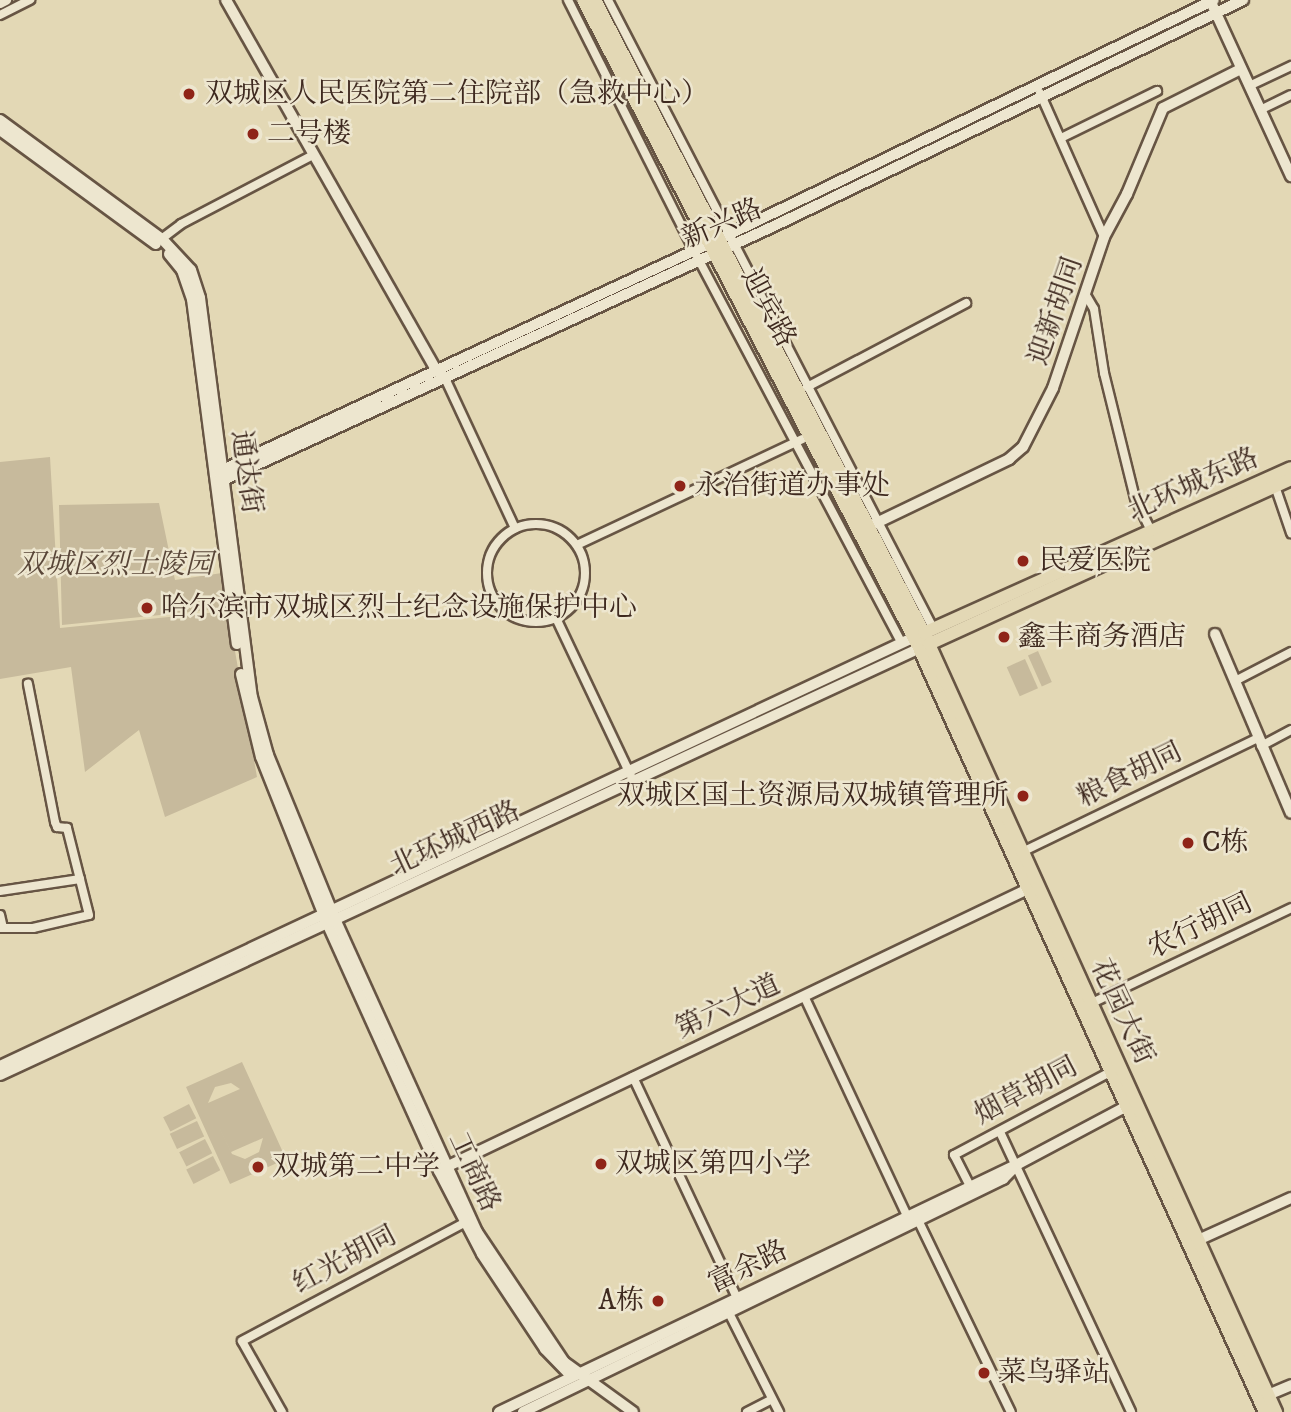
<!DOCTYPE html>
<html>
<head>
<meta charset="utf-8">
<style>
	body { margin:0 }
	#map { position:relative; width:1291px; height:1412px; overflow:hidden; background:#e3d8b5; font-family:"IM FELL DW Pica","Noto Serif SC",serif }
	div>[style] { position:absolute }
	.green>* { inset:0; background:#c7ba9c; transform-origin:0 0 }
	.roads { filter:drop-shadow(2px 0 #675544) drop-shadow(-2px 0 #675544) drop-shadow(0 2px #675544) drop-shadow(0 -2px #675544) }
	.minor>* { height:8px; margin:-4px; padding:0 4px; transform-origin:4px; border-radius:4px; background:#ede6cf }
	.minor>.ring { margin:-4px; padding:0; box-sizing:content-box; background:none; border:8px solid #ede6cf; border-radius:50% }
	.tertiary>* { height:10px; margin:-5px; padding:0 5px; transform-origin:5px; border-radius:5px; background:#ede6cf }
	.secondary>* { height:10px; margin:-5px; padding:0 5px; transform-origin:5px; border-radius:5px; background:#ede6cf }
	.primary>* { height:12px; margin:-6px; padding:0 6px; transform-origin:6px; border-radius:6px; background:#e3d8b5 }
	.dots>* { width:19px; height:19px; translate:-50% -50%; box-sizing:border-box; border:4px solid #ede6cf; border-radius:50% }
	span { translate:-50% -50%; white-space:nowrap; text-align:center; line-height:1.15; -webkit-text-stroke:5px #ede6cf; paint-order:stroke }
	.poi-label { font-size:28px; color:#3e291f }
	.left { translate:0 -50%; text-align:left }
	.right { translate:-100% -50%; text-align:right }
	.street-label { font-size:28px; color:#3e291f }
	.park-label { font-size:28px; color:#594638; font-style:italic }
</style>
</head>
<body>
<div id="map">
	<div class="green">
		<div style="clip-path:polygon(50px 457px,60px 628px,228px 611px,257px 777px,165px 817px,139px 730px,85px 772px,71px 667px,0 679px,0 462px)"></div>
		<div style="clip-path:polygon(159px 503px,175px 580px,222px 573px,229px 608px,62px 625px,59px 505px)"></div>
		<div style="left:1038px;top:651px;width:34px;height:11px;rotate:66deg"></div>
		<div style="left:1025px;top:659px;width:32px;height:20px;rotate:66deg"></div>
		<div style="clip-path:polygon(evenodd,242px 1062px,286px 1159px,230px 1184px,186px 1087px,242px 1062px,231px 1083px,240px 1089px,208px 1103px,215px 1087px,231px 1083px,242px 1062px,208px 1104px,231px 1152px,263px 1138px,259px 1152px,245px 1159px,232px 1154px,208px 1104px)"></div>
		<div style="left:189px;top:1104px;width:16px;height:29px;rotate:63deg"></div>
		<div style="left:197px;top:1121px;width:17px;height:30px;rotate:65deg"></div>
		<div style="left:205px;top:1139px;width:16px;height:29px;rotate:63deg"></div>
		<div style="left:213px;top:1156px;width:16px;height:30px;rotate:63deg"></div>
	</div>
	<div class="roads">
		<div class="minor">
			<div style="left:568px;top:0;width:279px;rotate:63.3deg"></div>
			<div style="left:693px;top:249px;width:446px;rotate:62.1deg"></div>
			<div style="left:608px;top:0;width:707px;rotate:62.64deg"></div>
			<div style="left:0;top:15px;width:34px;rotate:-27deg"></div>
			<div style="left:1249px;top:86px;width:47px;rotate:-25.5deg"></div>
			<div style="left:1040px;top:93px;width:158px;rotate:66deg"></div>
			<div style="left:1260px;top:110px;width:34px;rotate:-26deg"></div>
			<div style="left:1061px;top:138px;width:107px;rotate:-26.1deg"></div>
			<div style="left:160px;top:240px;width:26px;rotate:-37deg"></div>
			<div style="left:181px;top:224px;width:149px;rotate:-27.6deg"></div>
			<div style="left:1087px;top:297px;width:14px;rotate:60deg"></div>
			<div style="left:1094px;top:309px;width:65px;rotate:81.1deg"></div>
			<div style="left:1104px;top:373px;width:129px;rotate:76.1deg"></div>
			<div style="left:1135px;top:498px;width:37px;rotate:64deg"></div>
			<div style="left:444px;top:376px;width:168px;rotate:65deg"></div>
			<div style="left:807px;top:387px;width:180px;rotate:-27.8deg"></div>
			<div style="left:1275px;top:486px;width:50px;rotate:71.2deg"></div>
			<div class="ring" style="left:487px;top:524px;width:90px;height:90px"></div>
			<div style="left:577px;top:545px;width:249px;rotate:-25.2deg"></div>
			<div style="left:556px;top:618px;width:175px;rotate:64.6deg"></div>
			<div style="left:1235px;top:681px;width:63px;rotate:-27.4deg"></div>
			<div style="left:1261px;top:746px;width:34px;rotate:-28deg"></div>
			<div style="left:1022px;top:852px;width:262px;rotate:-25.8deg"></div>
			<div style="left:0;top:891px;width:81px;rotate:-8.5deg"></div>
			<div style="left:0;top:915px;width:13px;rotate:77deg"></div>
			<div style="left:0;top:928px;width:33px"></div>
			<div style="left:33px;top:928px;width:57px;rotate:-13.1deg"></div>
			<div style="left:89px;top:915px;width:90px;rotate:-104.2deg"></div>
			<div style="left:67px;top:828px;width:10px;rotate:-174deg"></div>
			<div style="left:57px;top:827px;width:5px;rotate:-112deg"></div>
			<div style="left:55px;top:822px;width:141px;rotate:-101.1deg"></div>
			<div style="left:804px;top:996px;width:243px;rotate:64.9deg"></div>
			<div style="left:1090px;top:1004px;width:223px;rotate:-25.5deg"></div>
			<div style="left:633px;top:1077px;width:244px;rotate:64.8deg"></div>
			<div style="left:1000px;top:1132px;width:309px;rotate:64.9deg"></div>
			<div style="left:970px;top:1186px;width:35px;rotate:-117deg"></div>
			<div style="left:954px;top:1155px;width:179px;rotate:-28deg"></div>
			<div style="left:918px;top:1220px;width:213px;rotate:64.2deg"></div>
			<div style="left:726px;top:1307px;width:118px;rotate:63.2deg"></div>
			<div style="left:282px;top:1412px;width:81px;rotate:-119.4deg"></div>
			<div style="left:242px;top:1341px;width:256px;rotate:-28deg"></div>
			<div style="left:747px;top:1412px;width:28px;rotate:-27deg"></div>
		</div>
		<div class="tertiary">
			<div style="left:226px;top:0;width:429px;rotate:60.4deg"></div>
			<div style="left:1210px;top:0;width:194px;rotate:65.3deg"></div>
			<div style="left:868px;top:527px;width:157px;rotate:-25.7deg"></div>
			<div style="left:1009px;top:459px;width:18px;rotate:-41deg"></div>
			<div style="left:1023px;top:447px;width:66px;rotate:-63deg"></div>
			<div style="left:1053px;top:388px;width:159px;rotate:-71.3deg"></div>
			<div style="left:1104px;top:237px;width:49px;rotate:-61.9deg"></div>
			<div style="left:1127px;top:194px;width:93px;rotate:-67.3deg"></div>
			<div style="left:1163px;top:108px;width:87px;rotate:-26.6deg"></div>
			<div style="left:1215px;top:634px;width:194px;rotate:67deg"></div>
			<div style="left:442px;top:1169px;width:654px;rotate:-25.55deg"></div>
			<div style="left:1196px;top:1241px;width:104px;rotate:-24.4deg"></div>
			<div style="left:1268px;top:1395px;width:25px;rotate:-23deg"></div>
			<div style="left:499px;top:1412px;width:575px;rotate:-25.54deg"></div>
			<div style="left:1018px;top:1164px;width:128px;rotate:-28deg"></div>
			<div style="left:523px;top:1412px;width:534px;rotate:-25.89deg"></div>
			<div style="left:1003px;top:1179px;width:13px;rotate:-45deg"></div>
		</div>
		<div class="secondary">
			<div style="left:0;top:3px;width:7px;rotate:-27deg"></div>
			<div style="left:0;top:120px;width:201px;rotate:36.3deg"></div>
			<div style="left:162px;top:239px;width:42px;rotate:46.9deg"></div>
			<div style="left:191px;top:270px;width:29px;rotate:72deg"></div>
			<div style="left:200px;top:298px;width:402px;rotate:82.6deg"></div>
			<div style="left:252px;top:697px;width:60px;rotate:74.6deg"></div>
			<div style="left:268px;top:755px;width:177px;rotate:67.8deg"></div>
			<div style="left:335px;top:919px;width:344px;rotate:65.6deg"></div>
			<div style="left:477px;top:1232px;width:156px;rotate:56.2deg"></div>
			<div style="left:564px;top:1362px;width:85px;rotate:35.9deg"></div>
			<div style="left:0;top:130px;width:193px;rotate:36.2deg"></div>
			<div style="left:169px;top:254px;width:21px;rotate:51deg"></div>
			<div style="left:182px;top:270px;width:31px;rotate:71deg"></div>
			<div style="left:192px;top:299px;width:348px;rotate:82.6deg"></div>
			<div style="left:218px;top:472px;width:567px;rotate:-24.94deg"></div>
			<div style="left:732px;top:233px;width:535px;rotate:-25.8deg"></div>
			<div style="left:219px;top:482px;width:609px;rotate:-24.76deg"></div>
			<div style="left:772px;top:227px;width:523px;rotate:-25.73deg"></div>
			<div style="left:241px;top:674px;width:85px;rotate:76.5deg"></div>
			<div style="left:261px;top:757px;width:179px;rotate:68.3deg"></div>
			<div style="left:327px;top:923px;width:272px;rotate:65.7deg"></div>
			<div style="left:439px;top:1171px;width:93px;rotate:62.6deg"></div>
			<div style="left:482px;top:1254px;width:114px;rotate:56.4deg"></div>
			<div style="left:545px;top:1349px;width:37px;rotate:46deg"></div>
			<div style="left:0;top:1066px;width:1017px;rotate:-25.13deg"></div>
			<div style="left:0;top:1075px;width:1019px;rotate:-24.9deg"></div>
		</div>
		<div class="primary">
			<div style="left:583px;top:0;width:730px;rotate:62.59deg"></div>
			<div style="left:919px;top:648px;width:839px;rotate:65.64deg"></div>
			<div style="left:595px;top:0;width:713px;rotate:62.54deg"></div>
			<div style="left:924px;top:633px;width:855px;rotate:65.68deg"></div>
			<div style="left:924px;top:633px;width:402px;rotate:-24.2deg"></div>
			<div style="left:929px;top:644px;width:398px;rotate:-24.5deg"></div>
		</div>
	</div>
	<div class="dots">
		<div style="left:189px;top:94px;background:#8f2418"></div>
		<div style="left:253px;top:134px;background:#8f2418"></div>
		<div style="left:680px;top:486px;background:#8f2418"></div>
		<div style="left:1023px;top:561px;background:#8f2418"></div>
		<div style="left:147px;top:608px;background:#8f2418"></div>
		<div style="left:1004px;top:637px;background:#8f2418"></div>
		<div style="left:1023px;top:796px;background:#8f2418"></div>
		<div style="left:1188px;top:843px;background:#8f2418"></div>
		<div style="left:601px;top:1164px;background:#8f2418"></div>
		<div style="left:258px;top:1167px;background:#8f2418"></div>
		<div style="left:658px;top:1301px;background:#8f2418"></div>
		<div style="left:984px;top:1373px;background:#8f2418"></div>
	</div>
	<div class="poi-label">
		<span class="left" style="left:205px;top:94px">双城区人民医院第二住院部（急救中心）</span>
		<span class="left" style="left:267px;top:134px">二号楼</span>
		<span class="left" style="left:694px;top:486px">永治街道办事处</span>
		<span class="left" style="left:1039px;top:561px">民爱医院</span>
		<span class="left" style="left:161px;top:608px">哈尔滨市双城区烈士纪念设施保护中心</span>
		<span class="left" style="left:1018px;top:637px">鑫丰商务酒店</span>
		<span class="right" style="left:1009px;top:796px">双城区国土资源局双城镇管理所</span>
		<span class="left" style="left:1202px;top:843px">C栋</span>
		<span class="left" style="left:615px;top:1164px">双城区第四小学</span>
		<span class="left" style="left:272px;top:1167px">双城第二中学</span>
		<span class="right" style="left:644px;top:1301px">A栋</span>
		<span class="left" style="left:998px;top:1373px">菜鸟驿站</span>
	</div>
	<div class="street-label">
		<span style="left:722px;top:224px;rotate:-23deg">新兴路</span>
		<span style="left:768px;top:308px;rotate:62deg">迎宾路</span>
		<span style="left:1056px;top:311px;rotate:-71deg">迎新胡同</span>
		<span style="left:246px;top:472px;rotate:82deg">通达街</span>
		<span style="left:1193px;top:485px;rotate:-24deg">北环城东路</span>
		<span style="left:1130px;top:775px;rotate:-26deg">粮食胡同</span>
		<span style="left:455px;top:839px;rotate:-25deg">北环城西路</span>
		<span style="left:1200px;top:926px;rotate:-26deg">农行胡同</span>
		<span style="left:728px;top:1007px;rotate:-25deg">第六大道</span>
		<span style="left:1122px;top:1012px;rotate:65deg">花园大街</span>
		<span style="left:1026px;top:1091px;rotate:-28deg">烟草胡同</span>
		<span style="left:474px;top:1172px;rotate:65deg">工商路</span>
		<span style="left:345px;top:1260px;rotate:-28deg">红光胡同</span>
		<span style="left:748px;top:1267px;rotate:-26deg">富余路</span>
	</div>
	<div class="park-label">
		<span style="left:115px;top:565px">双城区烈士陵园</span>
	</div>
</div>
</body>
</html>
